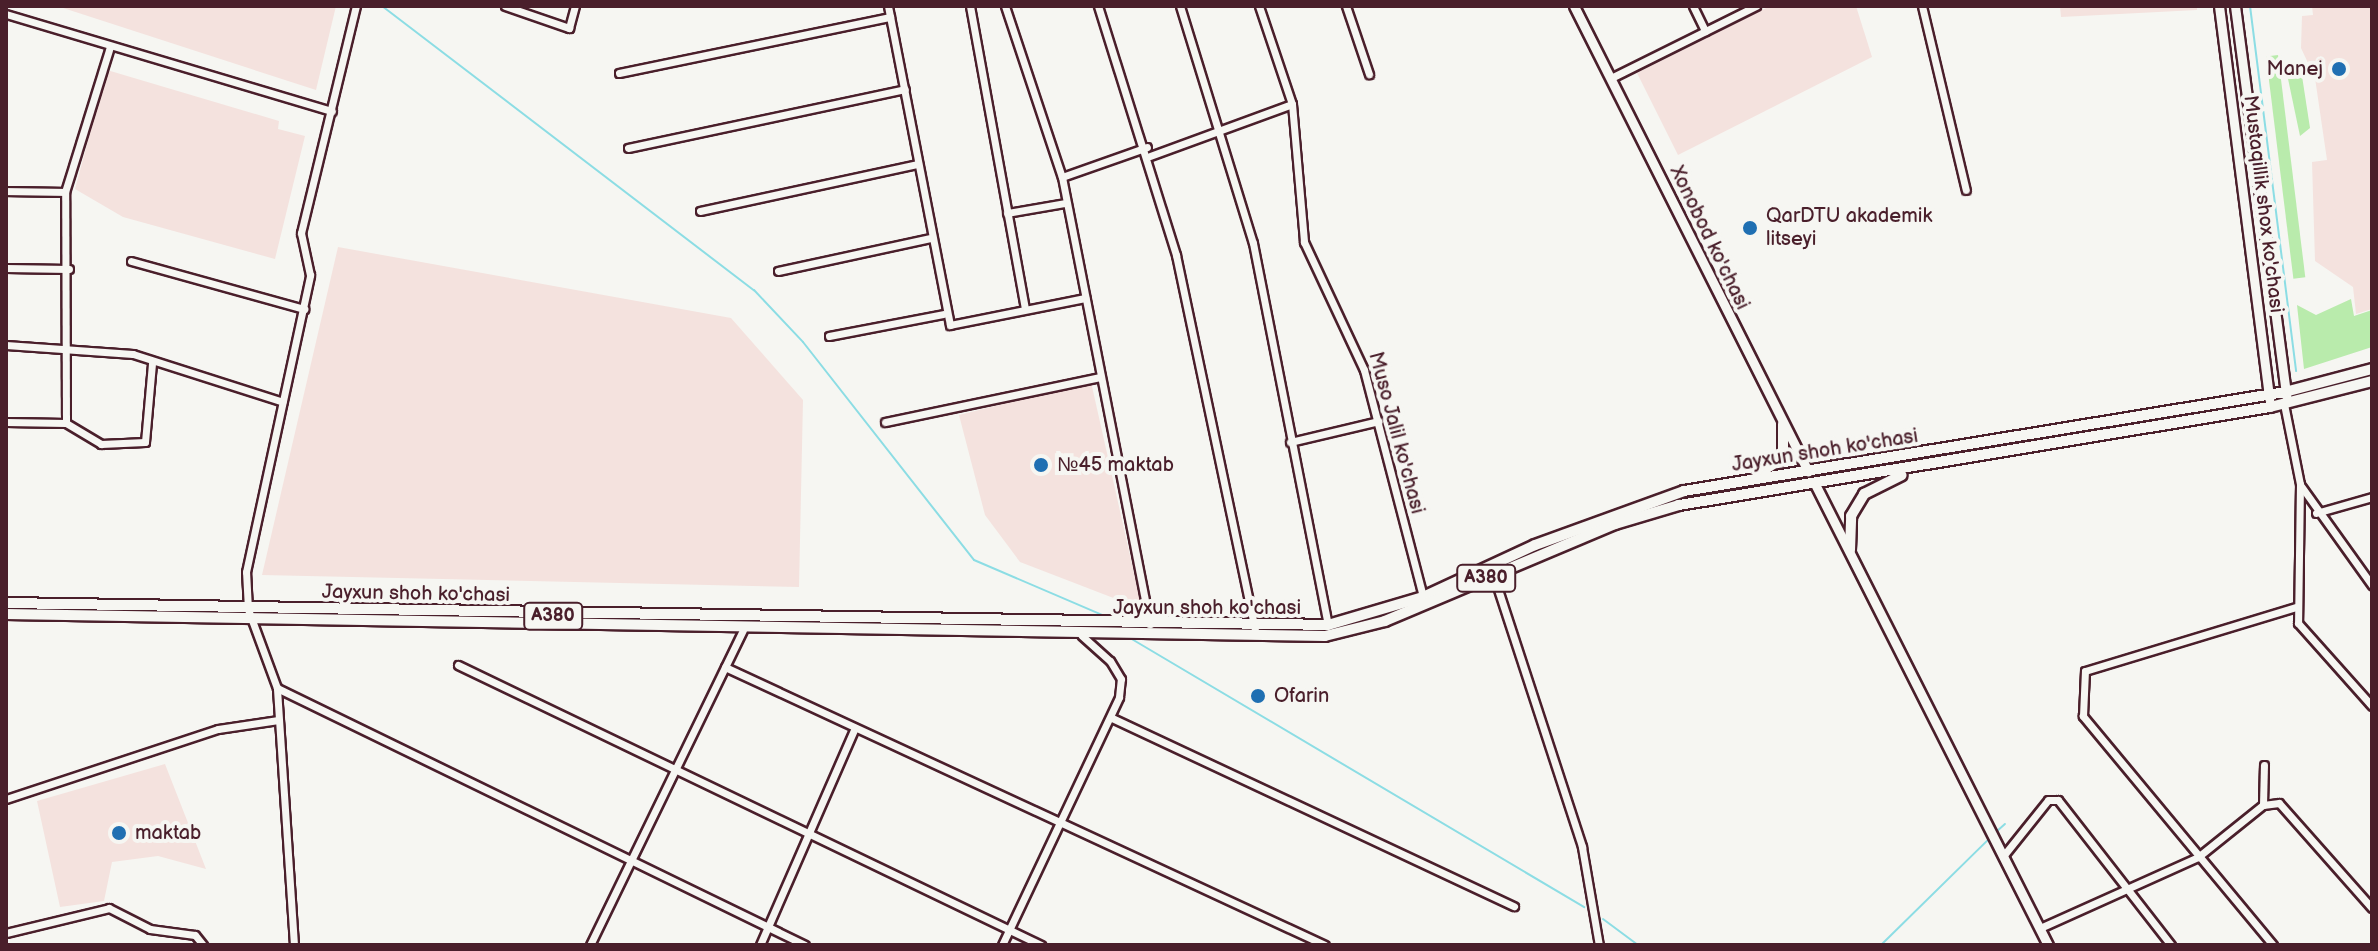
<!DOCTYPE html>
<html>
<head>
<meta charset="utf-8">
<style>
	body { margin:0 }
	#map { position:relative; width:2378px; height:951px; overflow:hidden; background:#f6f6f2; font-family:"Balsamiq Sans",sans-serif }
	div>[style] { position:absolute }
	.built>* { inset:0; background:#f4e2de }
	.green>* { inset:0; background:#b9ebac; transform-origin:0 0 }
	.stream>* { height:2px; margin:-1px; padding:0 1px; transform-origin:1px; border-radius:1px; background:#8cdde4 }
	.roads { filter:drop-shadow(2px 0 #4a1f2b) drop-shadow(-2px 0 #4a1f2b) drop-shadow(0 2px #4a1f2b) drop-shadow(0 -2px #4a1f2b) }
	.minor>* { height:7px; margin:-3.5px; padding:0 3.5px; transform-origin:3.5px; border-radius:3.5px; background:#f6f6f2 }
	.major>* { height:9px; margin:-4.5px; padding:0 4.5px; transform-origin:4.5px; border-radius:4.5px; background:#f6f6f2 }
	.highway>* { height:10px; margin:-5px; padding:0 5px; transform-origin:5px; border-radius:5px; background:#f6f6f2 }
	.dots>* { width:22px; height:22px; translate:-50% -50%; box-sizing:border-box; border:4px solid #f6f6f2; border-radius:50% }
	span { translate:-50% -50%; white-space:nowrap; text-align:center; line-height:1.15; -webkit-text-stroke:8px #f6f6f2; paint-order:stroke }
	.shield-label span { padding:2px 6px; background:#f6f6f2; border:2px solid; border-radius:6px; -webkit-text-stroke-width:0 }
	.shield-label { font-size:18px; color:#4a1f2b; font-weight:700 }
	.poi-label { font-size:20px; color:#4a1f2b }
	.right { translate:-100% -50%; text-align:right }
	.left { translate:0 -50%; text-align:left }
	.street-label { font-size:20px; color:#4a1f2b }
	.frame { position:absolute; inset:0; border:8px solid #4a1f2b; pointer-events:none }
</style>
</head>
<body>
<div id="map">
	<div class="built">
		<div style="clip-path:polygon(57px 6px,336px 6px,316px 90px)"></div>
		<div style="clip-path:polygon(1770px 6px,1856px 6px,1872px 57px,1678px 155px,1637px 73px)"></div>
		<div style="clip-path:polygon(2060px 6px,2197px 6px,2197px 10px,2061px 17px)"></div>
		<div style="clip-path:polygon(2312px 6px,2372px 6px,2372px 309px,2356px 314px,2353px 287px,2315px 261px,2312px 162px,2327px 160px,2315px 78px,2301px 48px,2302px 16px,2313px 15px)"></div>
		<div style="clip-path:polygon(107px 70px,279px 121px,278px 129px,305px 136px,275px 259px,123px 217px,75px 189px)"></div>
		<div style="clip-path:polygon(338px 247px,731px 318px,803px 400px,799px 587px,262px 575px)"></div>
		<div style="clip-path:polygon(1091px 382px,1142px 609px,1020px 562px,985px 515px,959px 415px)"></div>
		<div style="clip-path:polygon(165px 764px,206px 869px,158px 856px,112px 862px,104px 901px,60px 907px,37px 801px)"></div>
	</div>
	<div class="green">
		<div style="left:2278px;top:55px;width:224px;height:12px;rotate:83deg"></div>
		<div style="clip-path:polygon(2300px 63px,2310px 128px,2300px 136px,2287px 74px)"></div>
		<div style="clip-path:polygon(2351px 299px,2354px 316px,2372px 310px,2372px 347px,2304px 369px,2297px 305px,2316px 315px)"></div>
	</div>
	<div class="stream">
		<div style="left:382px;top:6px;width:468px;rotate:37.4deg"></div>
		<div style="left:754px;top:290px;width:71px;rotate:46.7deg"></div>
		<div style="left:803px;top:342px;width:277px;rotate:51.9deg"></div>
		<div style="left:974px;top:560px;width:145px;rotate:23.2deg"></div>
		<div style="left:2250px;top:6px;width:368px;rotate:82.8deg"></div>
		<div style="left:1130px;top:638px;width:528px;rotate:30.65deg"></div>
		<div style="left:1996px;top:832px;width:12px;rotate:-42deg"></div>
		<div style="left:1603px;top:919px;width:44px;rotate:36.6deg"></div>
		<div style="left:1881px;top:945px;width:150px;rotate:-44.5deg"></div>
	</div>
	<div class="roads">
		<div class="minor">
			<div style="left:505px;top:6px;width:68px;rotate:19deg"></div>
			<div style="left:569px;top:28px;width:23px;rotate:-75deg"></div>
			<div style="left:888px;top:6px;width:325px;rotate:79deg"></div>
			<div style="left:950px;top:325px;width:138px;rotate:-11.3deg"></div>
			<div style="left:970px;top:6px;width:308px;rotate:79.7deg"></div>
			<div style="left:1005px;top:6px;width:180px;rotate:71.6deg"></div>
			<div style="left:1062px;top:177px;width:456px;rotate:78.9deg"></div>
			<div style="left:1098px;top:6px;width:261px;rotate:72.6deg"></div>
			<div style="left:1176px;top:255px;width:382px;rotate:78.1deg"></div>
			<div style="left:1180px;top:6px;width:248px;rotate:72.9deg"></div>
			<div style="left:1253px;top:243px;width:389px;rotate:78.9deg"></div>
			<div style="left:1259px;top:6px;width:103px;rotate:71.4deg"></div>
			<div style="left:1292px;top:104px;width:139px;rotate:85deg"></div>
			<div style="left:1304px;top:242px;width:141px;rotate:64.9deg"></div>
			<div style="left:1364px;top:370px;width:235px;rotate:75.4deg"></div>
			<div style="left:1346px;top:6px;width:72px;rotate:71.3deg"></div>
			<div style="left:1693px;top:6px;width:28px;rotate:64deg"></div>
			<div style="left:1922px;top:6px;width:189px;rotate:76.6deg"></div>
			<div style="left:6px;top:14px;width:340px;rotate:16.6deg"></div>
			<div style="left:619px;top:73px;width:277px;rotate:-11.7deg"></div>
			<div style="left:1611px;top:78px;width:162px;rotate:-26.4deg"></div>
			<div style="left:628px;top:148px;width:283px;rotate:-12deg"></div>
			<div style="left:1150px;top:156px;width:151px;rotate:-20.1deg"></div>
			<div style="left:1062px;top:177px;width:90px;rotate:-19.4deg"></div>
			<div style="left:6px;top:191px;width:59px;rotate:1deg"></div>
			<div style="left:700px;top:211px;width:223px;rotate:-12.2deg"></div>
			<div style="left:1007px;top:213px;width:59px;rotate:-9.8deg"></div>
			<div style="left:131px;top:261px;width:180px;rotate:15.5deg"></div>
			<div style="left:6px;top:268px;width:63px;rotate:0.9deg"></div>
			<div style="left:778px;top:271px;width:156px;rotate:-12.2deg"></div>
			<div style="left:829px;top:336px;width:116px;rotate:-10.9deg"></div>
			<div style="left:6px;top:345px;width:127px;rotate:4.1deg"></div>
			<div style="left:133px;top:354px;width:157px;rotate:17.7deg"></div>
			<div style="left:2284px;top:404px;width:82px;rotate:78.7deg"></div>
			<div style="left:2300px;top:484px;width:139px;rotate:90.8deg"></div>
			<div style="left:2298px;top:623px;width:111px;rotate:48.3deg"></div>
			<div style="left:6px;top:422px;width:60px;rotate:1deg"></div>
			<div style="left:66px;top:423px;width:41px;rotate:31deg"></div>
			<div style="left:101px;top:444px;width:44px;rotate:-2.6deg"></div>
			<div style="left:145px;top:442px;width:79px;rotate:-84.9deg"></div>
			<div style="left:885px;top:422px;width:220px;rotate:-11.8deg"></div>
			<div style="left:66px;top:423px;width:231px;rotate:-90.2deg"></div>
			<div style="left:65px;top:192px;width:152px;rotate:-72.8deg"></div>
			<div style="left:1290px;top:442px;width:91px;rotate:-13.3deg"></div>
			<div style="left:2301px;top:486px;width:122px;rotate:54.4deg"></div>
			<div style="left:2316px;top:513px;width:58px;rotate:-15.9deg"></div>
			<div style="left:1493px;top:574px;width:287px;rotate:71.9deg"></div>
			<div style="left:1582px;top:847px;width:99px;rotate:80.2deg"></div>
			<div style="left:458px;top:665px;width:647px;rotate:25.65deg"></div>
			<div style="left:725px;top:667px;width:661px;rotate:24.86deg"></div>
			<div style="left:277px;top:688px;width:587px;rotate:25.95deg"></div>
			<div style="left:1112px;top:718px;width:444px;rotate:25.1deg"></div>
			<div style="left:6px;top:799px;width:223px;rotate:-18.3deg"></div>
			<div style="left:218px;top:729px;width:61px;rotate:-8.5deg"></div>
			<div style="left:2263px;top:805px;width:40px;rotate:-88.6deg"></div>
			<div style="left:2004px;top:855px;width:70px;rotate:-51.3deg"></div>
			<div style="left:2048px;top:800px;width:10px"></div>
			<div style="left:2058px;top:800px;width:184px;rotate:52.1deg"></div>
			<div style="left:2040px;top:928px;width:173px;rotate:-24.2deg"></div>
			<div style="left:2198px;top:857px;width:83px;rotate:-38.7deg"></div>
			<div style="left:2263px;top:805px;width:16px;rotate:-7deg"></div>
			<div style="left:2279px;top:803px;width:140px;rotate:48.5deg"></div>
			<div style="left:6px;top:933px;width:106px;rotate:-13.6deg"></div>
			<div style="left:109px;top:908px;width:46px;rotate:27.1deg"></div>
			<div style="left:150px;top:929px;width:45px;rotate:7.6deg"></div>
			<div style="left:195px;top:935px;width:13px;rotate:51deg"></div>
			<div style="left:294px;top:945px;width:258px;rotate:-93.8deg"></div>
			<div style="left:277px;top:688px;width:84px;rotate:-110.2deg"></div>
			<div style="left:248px;top:609px;width:37px;rotate:-93deg"></div>
			<div style="left:246px;top:572px;width:304px;rotate:-77.8deg"></div>
			<div style="left:310px;top:275px;width:43px;rotate:-102.1deg"></div>
			<div style="left:301px;top:233px;width:234px;rotate:-76.4deg"></div>
			<div style="left:590px;top:945px;width:350px;rotate:-64.1deg"></div>
			<div style="left:760px;top:945px;width:237px;rotate:-66.4deg"></div>
			<div style="left:1002px;top:945px;width:274px;rotate:-64.7deg"></div>
			<div style="left:1119px;top:697px;width:18px;rotate:-84deg"></div>
			<div style="left:1121px;top:679px;width:21px;rotate:-121deg"></div>
			<div style="left:1110px;top:661px;width:38px;rotate:-138deg"></div>
			<div style="left:2273px;top:945px;width:298px;rotate:-129.7deg"></div>
			<div style="left:2083px;top:716px;width:45px;rotate:-87.5deg"></div>
			<div style="left:2085px;top:671px;width:220px;rotate:-16.9deg"></div>
		</div>
		<div class="major">
			<div style="left:1574px;top:6px;width:521px;rotate:63.29deg"></div>
			<div style="left:2219px;top:6px;width:396px;rotate:82.7deg"></div>
			<div style="left:2235px;top:6px;width:393px;rotate:82.5deg"></div>
			<div style="left:1815px;top:484px;width:517px;rotate:63.19deg"></div>
		</div>
		<div class="highway">
			<div style="left:1758px;top:474px;width:30px;rotate:-33deg"></div>
			<div style="left:1783px;top:458px;width:34px;rotate:-90deg"></div>
			<div style="left:1850px;top:550px;width:34px;rotate:-88deg"></div>
			<div style="left:1851px;top:516px;width:26px;rotate:-59deg"></div>
			<div style="left:1864px;top:494px;width:42px;rotate:-26.6deg"></div>
			<div style="left:6px;top:603px;width:1322px;rotate:0.95deg"></div>
			<div style="left:1328px;top:625px;width:99px;rotate:-16.4deg"></div>
			<div style="left:1423px;top:597px;width:123px;rotate:-24.9deg"></div>
			<div style="left:1535px;top:545px;width:158px;rotate:-19.9deg"></div>
			<div style="left:1684px;top:491px;width:609px;rotate:-9.35deg"></div>
			<div style="left:2285px;top:392px;width:90px;rotate:-14.8deg"></div>
			<div style="left:6px;top:614px;width:1319px;rotate:0.96deg"></div>
			<div style="left:1325px;top:636px;width:62px;rotate:-14deg"></div>
			<div style="left:1385px;top:621px;width:250px;rotate:-22.9deg"></div>
			<div style="left:1615px;top:524px;width:67px;rotate:-16.5deg"></div>
			<div style="left:1679px;top:505px;width:599px;rotate:-9.42deg"></div>
			<div style="left:2270px;top:407px;width:105px;rotate:-14.3deg"></div>
		</div>
	</div>
	<div class="dots">
		<div style="left:2339px;top:69px;background:#1f6fb2"></div>
		<div style="left:1750px;top:228px;background:#1f6fb2"></div>
		<div style="left:1041px;top:465px;background:#1f6fb2"></div>
		<div style="left:1258px;top:696px;background:#1f6fb2"></div>
		<div style="left:119px;top:833px;background:#1f6fb2"></div>
	</div>
	<div class="shield-label">
		<span style="left:1486px;top:578px">A380</span>
		<span style="left:553px;top:616px">A380</span>
	</div>
	<div class="poi-label">
		<span class="right" style="left:2323px;top:69px">Manej</span>
		<span class="left" style="left:1766px;top:228px">QarDTU akademik<br>litseyi</span>
		<span class="left" style="left:1057px;top:465px">№45 maktab</span>
		<span class="left" style="left:1274px;top:696px">Ofarin</span>
		<span class="left" style="left:135px;top:833px">maktab</span>
	</div>
	<div class="street-label">
		<span style="left:2263px;top:204px;rotate:83deg">Mustaqillik shox ko'chasi</span>
		<span style="left:1709px;top:238px;rotate:64deg">Xonobod ko'chasi</span>
		<span style="left:1396px;top:433px;rotate:75deg">Muso Jalil ko'chasi</span>
		<span style="left:1825px;top:451px;rotate:-9deg">Jayxun shoh ko'chasi</span>
		<span style="left:416px;top:594px;rotate:1deg">Jayxun shoh ko'chasi</span>
		<span style="left:1207px;top:608px">Jayxun shoh ko'chasi</span>
	</div>
	<div class="frame"></div>
</div>
</body>
</html>
